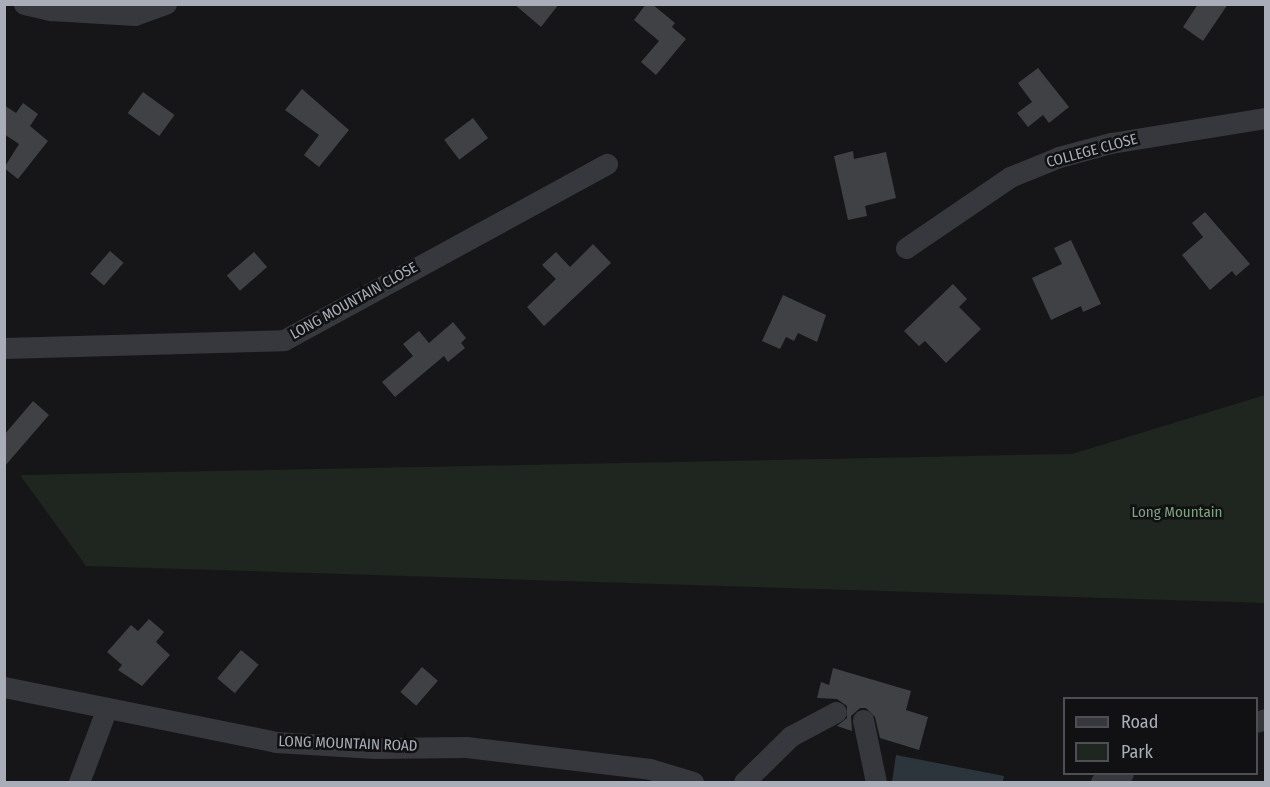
<!DOCTYPE html>
<html>
<head>
<meta charset="utf-8">
<style>
	body { margin:0 }
	#map { position:relative; width:1270px; height:787px; overflow:hidden; background:#161618; font-family:"Fira Sans Condensed",sans-serif }
	div>[style] { position:absolute }
	.green>* { inset:0; background:#1e261f }
	.water>* { inset:0; background:#2c353c }
	.building>* { inset:0; background:#404145; transform-origin:0 0 }
	.street>* { height:21px; margin:-10.5px; padding:0 10.5px; transform-origin:10.5px; border-radius:10.5px; background:#37383d }
	span { translate:-50% -50%; white-space:nowrap; text-align:center; line-height:1.15; -webkit-text-stroke:5px #111113; paint-order:stroke }
	.street-label { font-size:15px; color:#a8adb8 }
	.park-label { font-size:15px; color:#7fa381 }
	.frame { position:absolute; inset:0; border:6px solid #a8adb8; pointer-events:none }
	.legend { position:absolute; left:1063px; top:697px; width:195px; height:78px; box-sizing:border-box; background:#111113; border:2px solid #4d4f55; margin:0; padding:8px 10px; list-style:none; font-size:18px; color:#a8adb8 }
	.legend li { display:flex; align-items:center; gap:12px; height:30px }
	.legend b { width:30px; border:2px solid #4d4f55 }
</style>
</head>
<body>
<div id="map">
	<div class="green">
		<div style="clip-path:polygon(1265px 395px,1265px 603px,86px 566px,20px 475px,1072px 454px)"></div>
	</div>
	<div class="water">
		<div style="clip-path:polygon(896px 755px,1004px 776px,1003px 782px,892px 782px)"></div>
	</div>
	<div class="building">
		<div style="clip-path:polygon(514px 4px,559px 4px,541px 27px)"></div>
		<div style="clip-path:polygon(646px 4px,652px 4px,675px 23px,672px 27px,686px 39px,656px 75px,641px 62px,659px 41px,634px 20px)"></div>
		<div style="clip-path:polygon(1198px 4px,1228px 4px,1203px 41px,1183px 27px)"></div>
		<div style="clip-path:polygon(1038px 68px,1069px 107px,1049px 123px,1043px 115px,1028px 127px,1017px 113px,1032px 102px,1018px 83px)"></div>
		<div style="clip-path:polygon(302px 89px,349px 130px,319px 167px,304px 155px,319px 135px,285px 110px)"></div>
		<div style="left:143px;top:92px;width:39px;height:26px;rotate:36deg"></div>
		<div style="clip-path:polygon(23px 103px,38px 114px,30px 126px,48px 141px,18px 179px,4px 168px,19px 144px,4px 134px,4px 105px,16px 113px)"></div>
		<div style="left:473px;top:118px;width:25px;height:36px;rotate:53deg"></div>
		<div style="clip-path:polygon(853px 151px,854px 159px,886px 152px,896px 198px,865px 206px,867px 216px,848px 220px,834px 156px)"></div>
		<div style="clip-path:polygon(1205px 212px,1250px 264px,1236px 276px,1232px 271px,1210px 290px,1182px 255px,1203px 237px,1192px 223px)"></div>
		<div style="clip-path:polygon(1071px 240px,1101px 304px,1083px 312px,1081px 306px,1051px 320px,1032px 278px,1062px 264px,1054px 248px)"></div>
		<div style="clip-path:polygon(593px 244px,611px 263px,544px 326px,527px 307px,556px 279px,542px 265px,556px 252px,570px 267px)"></div>
		<div style="left:110px;top:251px;width:18px;height:30px;rotate:41deg"></div>
		<div style="left:254px;top:252px;width:20px;height:36px;rotate:49deg"></div>
		<div style="clip-path:polygon(953px 284px,967px 299px,959px 307px,981px 329px,946px 363px,925px 341px,919px 346px,904px 331px)"></div>
		<div style="clip-path:polygon(783px 295px,826px 315px,817px 342px,798px 333px,794px 341px,786px 337px,780px 349px,762px 341px)"></div>
		<div style="clip-path:polygon(453px 322px,466px 338px,461px 343px,465px 348px,448px 362px,444px 356px,395px 397px,382px 382px,413px 356px,403px 344px,419px 331px,429px 343px)"></div>
		<div style="clip-path:polygon(33px 401px,49px 415px,4px 467px,4px 435px)"></div>
		<div style="clip-path:polygon(149px 619px,164px 632px,156px 642px,170px 655px,142px 686px,118px 670px,122px 665px,107px 652px,131px 625px,138px 631px)"></div>
		<div style="left:241px;top:650px;width:23px;height:37px;rotate:40deg"></div>
		<div style="left:422px;top:667px;width:21px;height:33px;rotate:41deg"></div>
		<div style="clip-path:polygon(833px 668px,911px 691px,906px 710px,928px 717px,919px 750px,880px 738px,875px 717px,866px 708px,860px 708px,851px 716px,852px 731px,837px 726px,847px 718px,847px 706px,837px 699px,817px 698px,821px 682px,829px 685px)"></div>
	</div>
	<div class="street">
		<div style="left:24px;top:4px;width:28px;rotate:13deg"></div>
		<div style="left:51px;top:10px;width:84px;rotate:3.4deg"></div>
		<div style="left:135px;top:15px;width:33px;rotate:-20deg"></div>
		<div style="left:906px;top:248px;width:126px;rotate:-34.3deg"></div>
		<div style="left:1010px;top:177px;width:53px;rotate:-22.2deg"></div>
		<div style="left:1059px;top:157px;width:54px;rotate:-15.1deg"></div>
		<div style="left:1111px;top:143px;width:157px;rotate:-9.2deg"></div>
		<div style="left:4px;top:348px;width:280px;rotate:-1.6deg"></div>
		<div style="left:284px;top:340px;width:368px;rotate:-28.6deg"></div>
		<div style="left:4px;top:687px;width:278px;rotate:11.4deg"></div>
		<div style="left:276px;top:742px;width:99px;rotate:3.5deg"></div>
		<div style="left:375px;top:748px;width:91px;rotate:-0.6deg"></div>
		<div style="left:466px;top:747px;width:185px;rotate:6.8deg"></div>
		<div style="left:650px;top:769px;width:45px;rotate:16.8deg"></div>
		<div style="left:863px;top:720px;width:63px;rotate:78.2deg"></div>
		<div style="left:1256px;top:722px;width:10px;rotate:-17deg"></div>
		<div style="left:79px;top:782px;width:79px;rotate:-69.3deg"></div>
		<div style="left:744px;top:782px;width:66px;rotate:-44.4deg"></div>
		<div style="left:791px;top:736px;width:51px;rotate:-28.1deg"></div>
		<div style="left:1101px;top:782px;width:23px;rotate:-20deg"></div>
	</div>
	<div class="street-label">
		<span style="left:1092px;top:151px;rotate:-15deg">COLLEGE CLOSE</span>
		<span style="left:354px;top:301px;rotate:-29deg">LONG MOUNTAIN CLOSE</span>
		<span style="left:348px;top:744px;rotate:2deg">LONG MOUNTAIN ROAD</span>
	</div>
	<div class="park-label">
		<span style="left:1177px;top:513px">Long Mountain</span>
	</div>
	<div class="frame"></div>
	<ul class="legend">
	<li><b style="height:8px;background:#37383d"></b>Road</li>
	<li><b style="height:16px;background:#1e261f"></b>Park</li>
	</ul>
</div>
</body>
</html>
